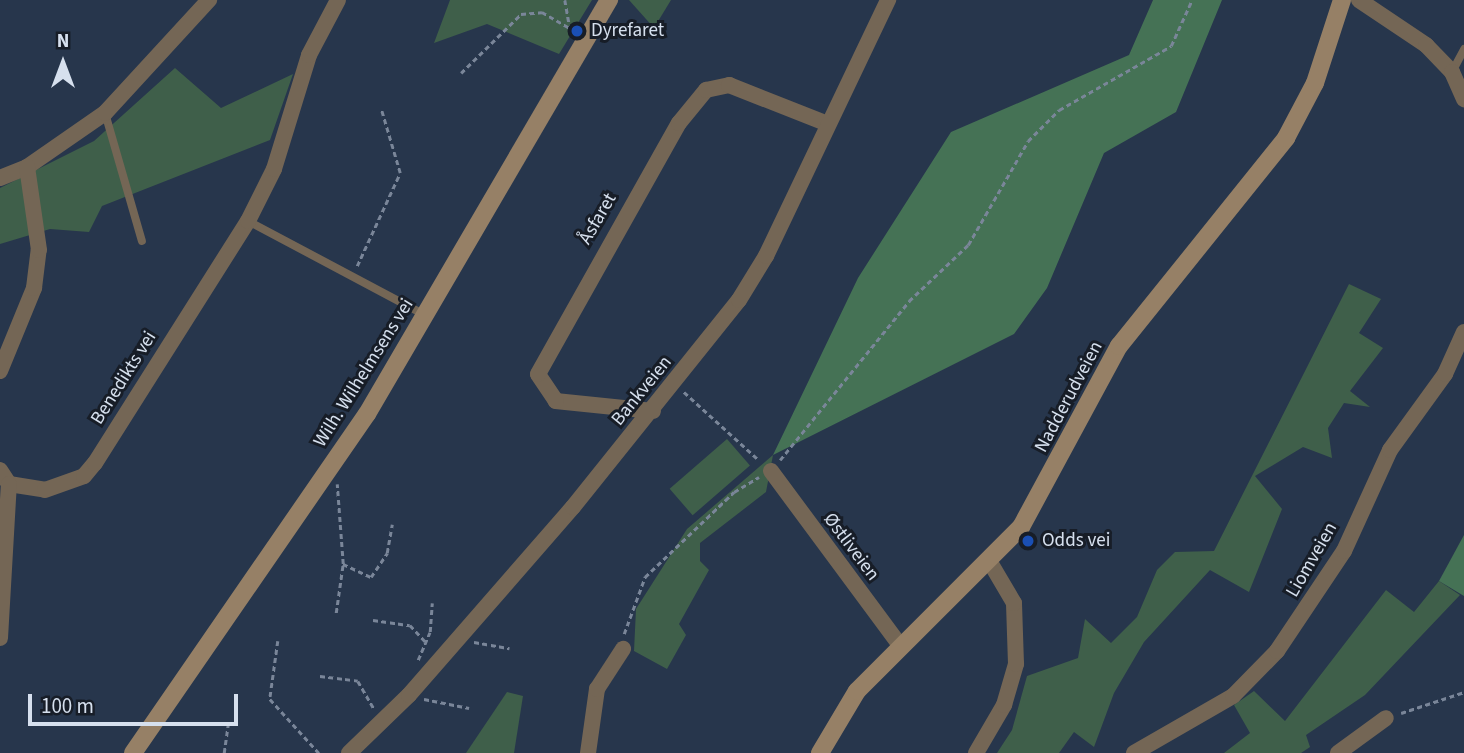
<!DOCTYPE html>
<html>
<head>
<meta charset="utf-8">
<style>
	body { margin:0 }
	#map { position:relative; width:1464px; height:753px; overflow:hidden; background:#27364c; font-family:"Source Sans 3",sans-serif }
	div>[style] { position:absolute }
	.green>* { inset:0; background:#3f5f4a; transform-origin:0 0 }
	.forest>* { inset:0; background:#457255 }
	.path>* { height:2.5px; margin-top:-1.25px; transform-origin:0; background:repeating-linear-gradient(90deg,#7a8699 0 5px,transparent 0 8.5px) }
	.lane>* { height:8px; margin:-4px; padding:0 4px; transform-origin:4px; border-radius:4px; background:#746655 }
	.street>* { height:16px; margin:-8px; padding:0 8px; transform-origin:8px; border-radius:8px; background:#746655 }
	.secondary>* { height:18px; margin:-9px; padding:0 9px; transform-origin:9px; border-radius:9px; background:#968066 }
	.dots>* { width:19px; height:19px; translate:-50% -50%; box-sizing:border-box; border:4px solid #171d27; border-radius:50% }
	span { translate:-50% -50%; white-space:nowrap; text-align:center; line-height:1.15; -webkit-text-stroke:6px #171d27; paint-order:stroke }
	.poi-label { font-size:19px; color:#d6e0ee }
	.left { translate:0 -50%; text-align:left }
	.street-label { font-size:19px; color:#d6e0ee }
	.north { position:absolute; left:28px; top:28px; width:70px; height:70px; -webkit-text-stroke:5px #171d27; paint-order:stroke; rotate:0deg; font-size:19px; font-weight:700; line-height:28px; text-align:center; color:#d6e0ee }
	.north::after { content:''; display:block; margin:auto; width:24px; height:32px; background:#d6e0ee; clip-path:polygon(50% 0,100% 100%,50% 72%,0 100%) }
	.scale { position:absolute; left:28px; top:694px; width:210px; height:32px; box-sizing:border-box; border:4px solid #d6e0ee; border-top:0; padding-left:9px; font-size:21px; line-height:24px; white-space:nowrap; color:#d6e0ee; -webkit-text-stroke:5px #171d27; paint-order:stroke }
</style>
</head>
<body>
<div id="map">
	<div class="green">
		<div style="clip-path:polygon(450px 0,592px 0,559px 54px,487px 24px,434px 43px)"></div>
		<div style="clip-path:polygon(629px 0,671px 0,654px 28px)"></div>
		<div style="clip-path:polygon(175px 68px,221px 108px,293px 74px,270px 140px,102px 206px,89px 232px,50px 229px,0 244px,0 188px,94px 141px)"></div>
		<div style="clip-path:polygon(1349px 284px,1381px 299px,1359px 333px,1383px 348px,1350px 391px,1370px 407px,1344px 403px,1328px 428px,1332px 458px,1303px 447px,1255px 476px,1282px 509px,1249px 592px,1210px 570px,1144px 642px,1114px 693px,1094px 747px,1074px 732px,1059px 753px,997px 753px,1012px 730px,1027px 676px,1078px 658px,1085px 619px,1111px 643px,1137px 617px,1157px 570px,1175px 552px,1214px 551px)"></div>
		<div style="left:727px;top:439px;width:35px;height:76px;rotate:49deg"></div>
		<div style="clip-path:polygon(773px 455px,766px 492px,700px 543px,700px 561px,709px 570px,679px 624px,686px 635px,667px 669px,634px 651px,636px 609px,687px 529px)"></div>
		<div style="clip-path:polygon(1439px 581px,1460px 595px,1365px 695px,1306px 735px,1310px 747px,1301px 753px,1224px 753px,1250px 733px,1234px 705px,1254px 691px,1285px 721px,1386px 590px,1414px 612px)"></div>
		<div style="clip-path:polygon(507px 692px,523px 696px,514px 753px,466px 753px)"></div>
	</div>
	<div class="forest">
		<div style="clip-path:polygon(1153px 0,1222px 0,1176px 112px,1104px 153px,1047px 288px,1014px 334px,773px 455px,858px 278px,951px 132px,1129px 55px)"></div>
		<div style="clip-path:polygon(1464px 535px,1464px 596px,1439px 581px)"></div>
	</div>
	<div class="path">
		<div style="left:565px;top:0;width:27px;rotate:80deg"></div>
		<div style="left:461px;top:73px;width:84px;rotate:-44.5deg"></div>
		<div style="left:521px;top:14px;width:21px;rotate:-5deg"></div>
		<div style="left:542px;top:12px;width:38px;rotate:30deg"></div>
		<div style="left:357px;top:266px;width:102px;rotate:-65.2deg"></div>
		<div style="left:400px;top:173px;width:67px;rotate:-106.5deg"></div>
		<div style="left:684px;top:392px;width:101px;rotate:42.2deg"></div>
		<div style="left:780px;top:460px;width:205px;rotate:-50.9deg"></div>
		<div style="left:909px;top:301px;width:81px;rotate:-43.5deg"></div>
		<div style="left:968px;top:245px;width:120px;rotate:-60deg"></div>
		<div style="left:1028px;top:141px;width:44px;rotate:-45deg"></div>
		<div style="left:1059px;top:110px;width:129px;rotate:-29.7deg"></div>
		<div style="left:1171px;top:46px;width:51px;rotate:-65.5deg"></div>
		<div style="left:343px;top:564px;width:31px;rotate:25deg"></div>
		<div style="left:371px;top:577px;width:29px;rotate:-56deg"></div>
		<div style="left:387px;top:553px;width:29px;rotate:-80deg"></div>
		<div style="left:336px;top:613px;width:49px;rotate:-81.9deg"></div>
		<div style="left:343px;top:564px;width:80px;rotate:-94.3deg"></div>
		<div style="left:373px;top:620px;width:37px;rotate:8deg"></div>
		<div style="left:410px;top:625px;width:25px;rotate:47deg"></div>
		<div style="left:624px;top:634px;width:61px;rotate:-69.8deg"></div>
		<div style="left:645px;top:577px;width:123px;rotate:-43.7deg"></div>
		<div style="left:734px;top:492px;width:29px;rotate:-31deg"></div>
		<div style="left:278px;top:641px;width:59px;rotate:97.9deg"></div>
		<div style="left:270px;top:699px;width:73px;rotate:47.8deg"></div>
		<div style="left:474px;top:642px;width:36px;rotate:10deg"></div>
		<div style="left:418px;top:660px;width:30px;rotate:-67deg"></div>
		<div style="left:430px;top:632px;width:29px;rotate:-86deg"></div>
		<div style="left:320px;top:676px;width:38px;rotate:7deg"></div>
		<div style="left:358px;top:681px;width:32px;rotate:60deg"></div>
		<div style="left:424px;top:699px;width:46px;rotate:11.3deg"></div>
		<div style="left:1401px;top:713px;width:66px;rotate:-18.4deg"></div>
		<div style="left:224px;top:753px;width:29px;rotate:-82deg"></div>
	</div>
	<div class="lane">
		<div style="left:1452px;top:72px;width:26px;rotate:-62deg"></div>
		<div style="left:105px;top:113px;width:133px;rotate:73.9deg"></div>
		<div style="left:248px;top:221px;width:200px;rotate:28deg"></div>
	</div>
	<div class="street">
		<div style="left:1359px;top:0;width:81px;rotate:33.9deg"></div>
		<div style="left:1426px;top:45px;width:37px;rotate:46deg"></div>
		<div style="left:1452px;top:72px;width:30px;rotate:66deg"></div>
		<div style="left:0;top:178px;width:29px;rotate:-22deg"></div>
		<div style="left:27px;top:167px;width:95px;rotate:-34.7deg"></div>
		<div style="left:105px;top:113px;width:154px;rotate:-47.4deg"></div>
		<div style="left:0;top:371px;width:90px;rotate:-67.7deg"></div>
		<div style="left:34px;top:288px;width:38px;rotate:-83deg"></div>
		<div style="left:39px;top:250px;width:84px;rotate:-98.2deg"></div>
		<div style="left:653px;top:411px;width:98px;rotate:-174.1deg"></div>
		<div style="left:556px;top:401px;width:32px;rotate:-124deg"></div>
		<div style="left:538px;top:374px;width:288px;rotate:-60.7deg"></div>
		<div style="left:679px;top:123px;width:43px;rotate:-50.7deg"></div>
		<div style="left:706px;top:90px;width:24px;rotate:-12deg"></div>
		<div style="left:729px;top:85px;width:106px;rotate:21.5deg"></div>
		<div style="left:0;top:470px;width:17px;rotate:57deg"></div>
		<div style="left:9px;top:484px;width:36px;rotate:9deg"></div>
		<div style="left:45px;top:490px;width:41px;rotate:-19.7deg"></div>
		<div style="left:84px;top:476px;width:17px;rotate:-50deg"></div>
		<div style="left:95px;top:463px;width:286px;rotate:-57.7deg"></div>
		<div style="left:248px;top:221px;width:58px;rotate:-63.4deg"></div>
		<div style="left:274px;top:169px;width:119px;rotate:-72.9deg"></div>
		<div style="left:309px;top:55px;width:62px;rotate:-62.2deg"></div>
		<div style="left:771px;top:471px;width:219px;rotate:53.5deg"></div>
		<div style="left:0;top:638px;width:154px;rotate:-86.7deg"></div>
		<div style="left:349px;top:753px;width:83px;rotate:-44deg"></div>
		<div style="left:409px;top:695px;width:249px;rotate:-48.9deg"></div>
		<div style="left:573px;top:507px;width:265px;rotate:-51.3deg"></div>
		<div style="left:739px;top:300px;width:52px;rotate:-58.5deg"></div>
		<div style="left:766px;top:256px;width:284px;rotate:-64.5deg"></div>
		<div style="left:588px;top:753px;width:65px;rotate:-82deg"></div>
		<div style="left:597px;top:689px;width:48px;rotate:-57deg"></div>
		<div style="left:976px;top:753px;width:56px;rotate:-59.7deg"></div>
		<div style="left:1004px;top:705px;width:43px;rotate:-73.7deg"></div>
		<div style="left:1016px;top:664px;width:61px;rotate:-91.9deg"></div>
		<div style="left:1014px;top:603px;width:45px;rotate:-120.5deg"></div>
		<div style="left:1134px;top:753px;width:114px;rotate:-29.9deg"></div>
		<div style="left:1233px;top:696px;width:63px;rotate:-45.6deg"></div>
		<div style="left:1277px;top:651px;width:120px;rotate:-56.2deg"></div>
		<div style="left:1344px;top:551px;width:111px;rotate:-65.5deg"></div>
		<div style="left:1390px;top:450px;width:94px;rotate:-54.1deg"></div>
		<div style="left:1445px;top:374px;width:46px;rotate:-65.7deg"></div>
		<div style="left:1338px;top:753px;width:59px;rotate:-36.1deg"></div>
	</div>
	<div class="secondary">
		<div style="left:133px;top:753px;width:412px;rotate:-55.4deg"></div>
		<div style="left:367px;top:414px;width:480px;rotate:-59.7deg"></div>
		<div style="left:820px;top:753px;width:72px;rotate:-59.2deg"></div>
		<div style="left:857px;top:691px;width:232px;rotate:-45deg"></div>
		<div style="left:1021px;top:527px;width:206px;rotate:-61.6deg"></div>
		<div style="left:1119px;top:346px;width:267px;rotate:-51.2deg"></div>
		<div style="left:1286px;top:138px;width:62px;rotate:-62.2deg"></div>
		<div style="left:1315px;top:83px;width:87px;rotate:-72deg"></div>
	</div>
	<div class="dots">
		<div style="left:577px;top:31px;background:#1a4fb4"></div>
		<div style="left:1028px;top:541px;background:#1a4fb4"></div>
	</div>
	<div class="poi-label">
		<span class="left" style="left:591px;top:31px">Dyrefaret</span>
		<span class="left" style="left:1042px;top:541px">Odds vei</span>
	</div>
	<div class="street-label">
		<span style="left:598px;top:219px;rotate:-60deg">Åsfaret</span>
		<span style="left:364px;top:373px;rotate:-58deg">Wilh. Wilhelmsens vei</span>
		<span style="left:124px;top:378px;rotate:-58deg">Benedikts vei</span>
		<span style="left:642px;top:391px;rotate:-51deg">Bankveien</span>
		<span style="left:1069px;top:397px;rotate:-62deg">Nadderudveien</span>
		<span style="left:851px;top:547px;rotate:53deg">Østliveien</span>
		<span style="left:1312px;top:560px;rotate:-60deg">Liomveien</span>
	</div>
	<div class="north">N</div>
	<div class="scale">100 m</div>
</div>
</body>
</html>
